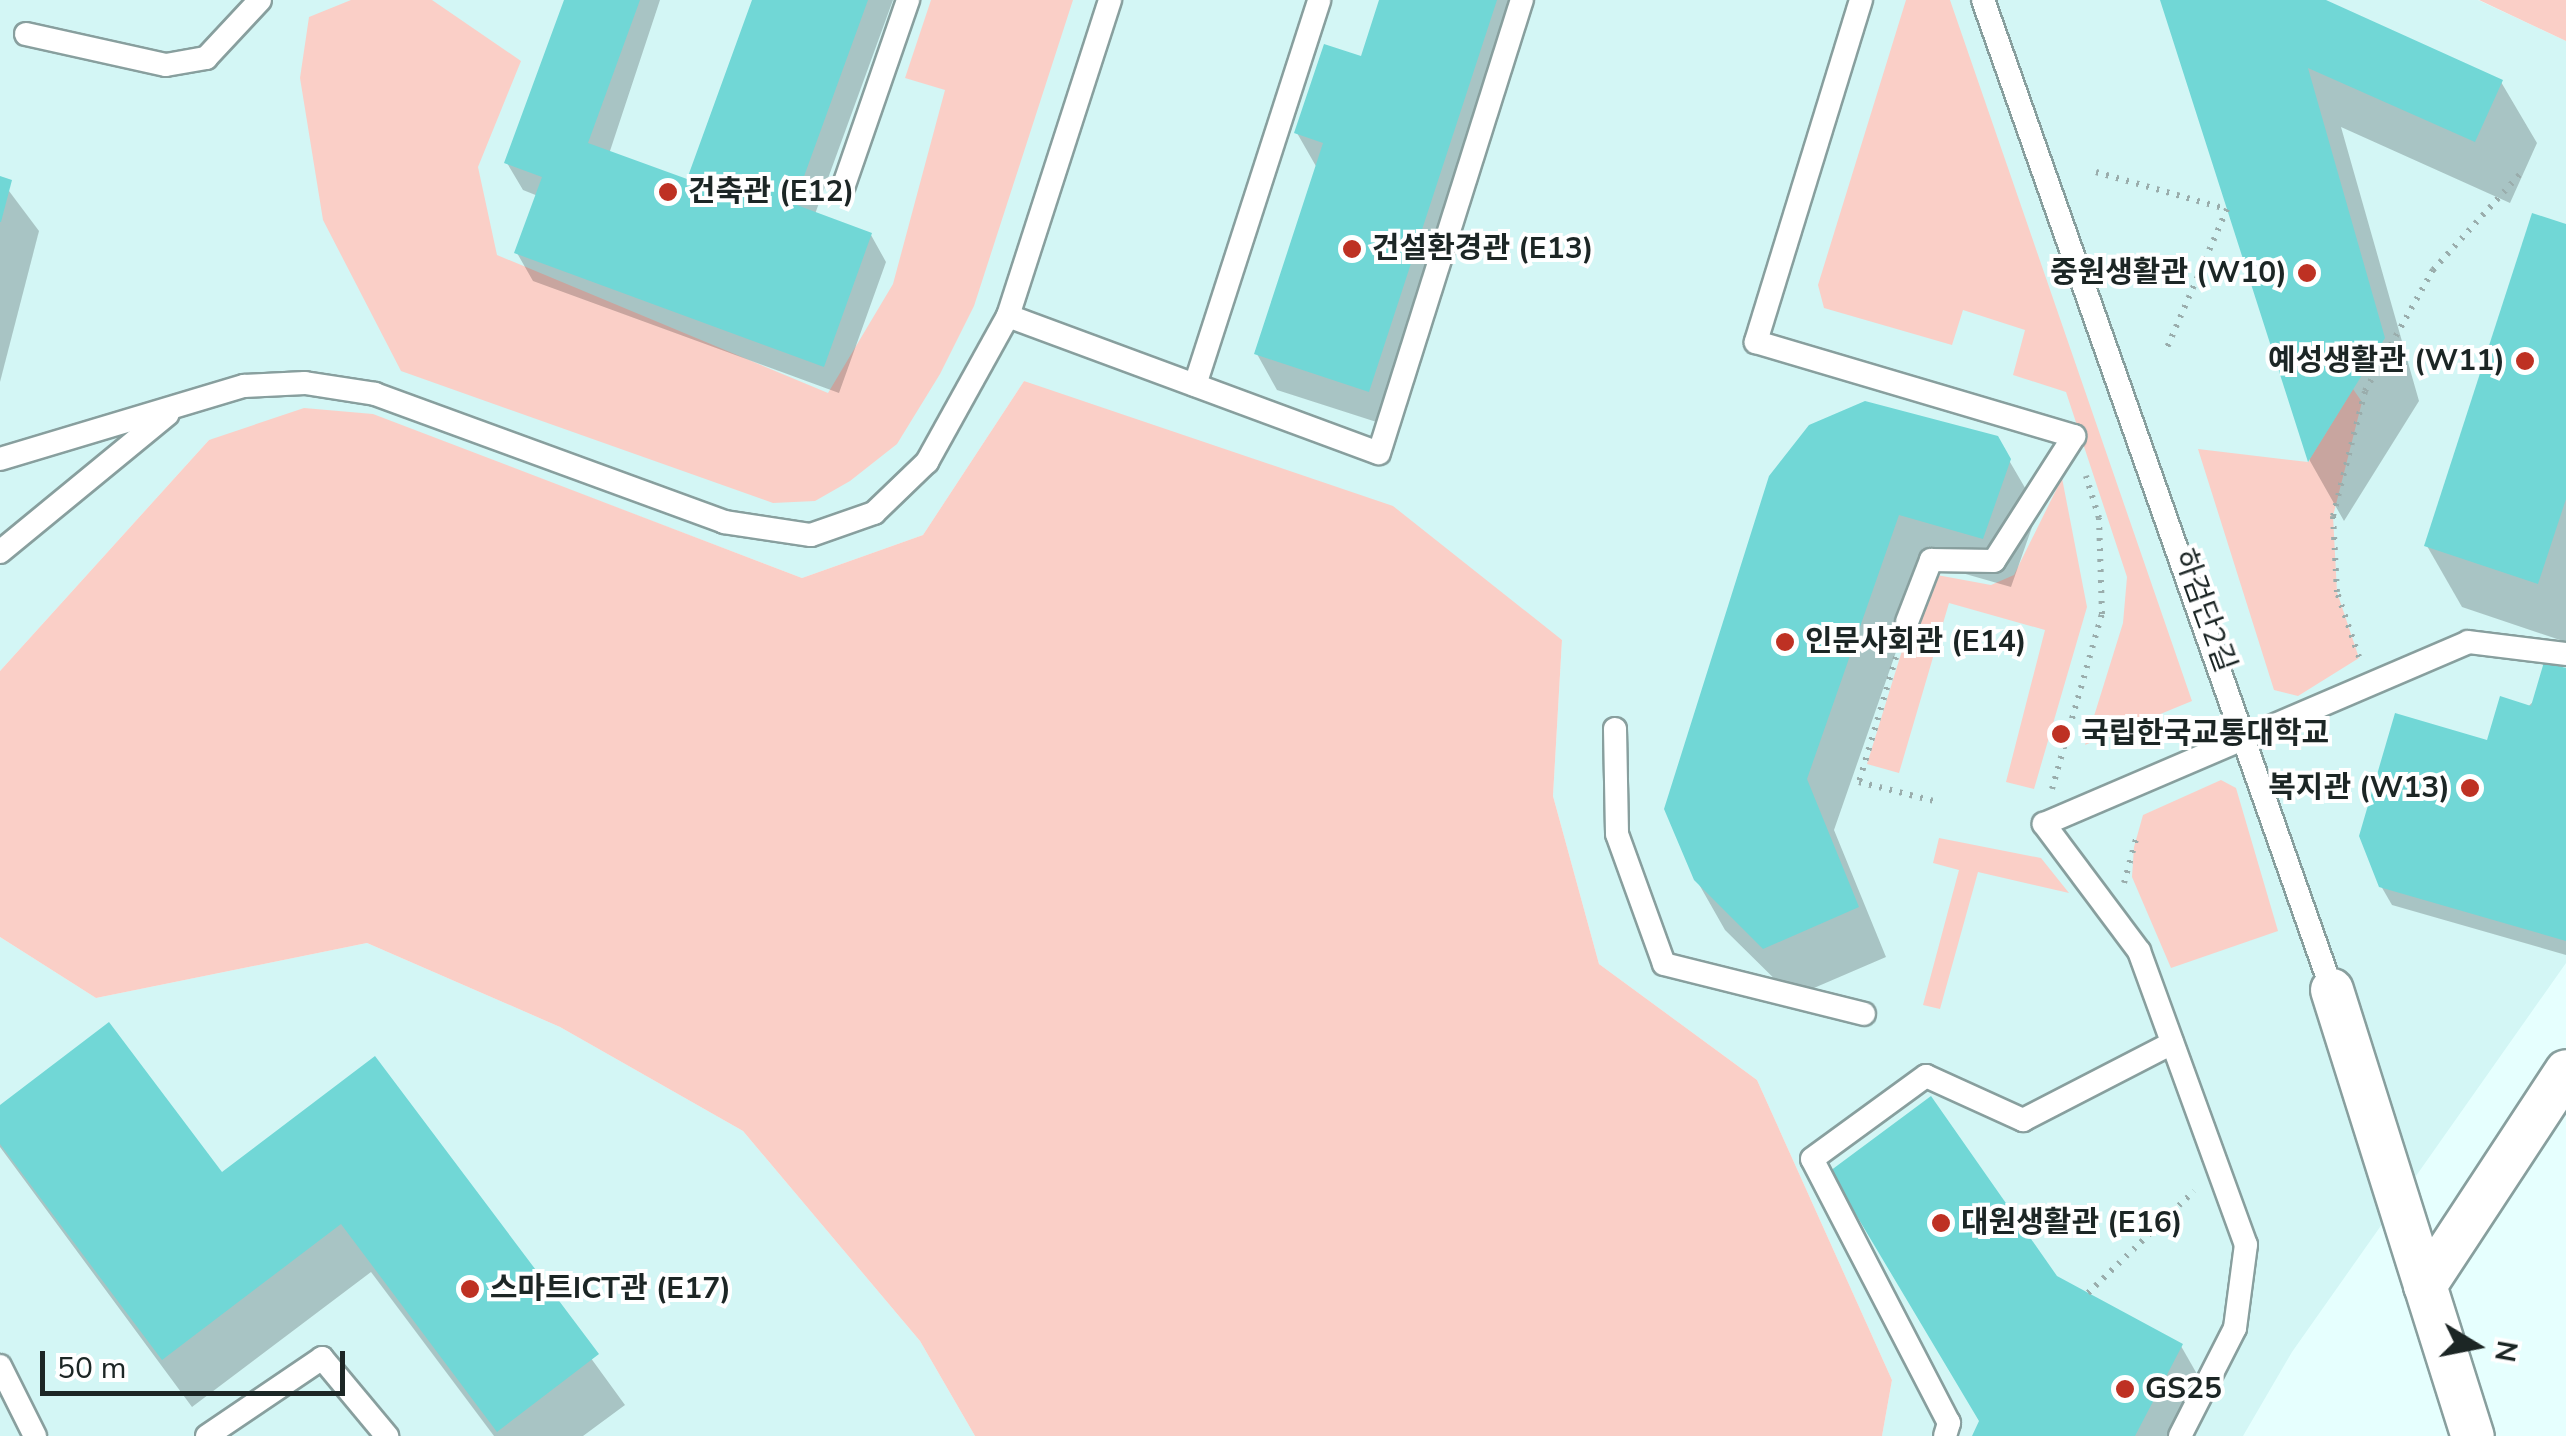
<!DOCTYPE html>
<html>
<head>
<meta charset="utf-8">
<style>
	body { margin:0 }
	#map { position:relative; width:2566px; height:1436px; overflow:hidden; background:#e6fffe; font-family:"Nunito Sans","Noto Sans KR",sans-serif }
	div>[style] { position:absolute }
	.built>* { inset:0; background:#d3f6f5 }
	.green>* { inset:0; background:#facfc7 }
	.shadow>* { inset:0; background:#0003 }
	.building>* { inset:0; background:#71d7d6 }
	.path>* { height:6px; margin-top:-3px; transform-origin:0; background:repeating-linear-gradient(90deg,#9aadac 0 2.5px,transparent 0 10.5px) }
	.roads { filter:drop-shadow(2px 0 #889f9e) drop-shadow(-2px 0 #889f9e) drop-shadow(0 2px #889f9e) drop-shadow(0 -2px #889f9e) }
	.lane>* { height:22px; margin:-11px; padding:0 11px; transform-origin:11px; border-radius:11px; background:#fff }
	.street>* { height:42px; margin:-21px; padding:0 21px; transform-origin:21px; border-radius:21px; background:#fff }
	.dots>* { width:28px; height:28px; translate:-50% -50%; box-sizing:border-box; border:5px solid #fff; border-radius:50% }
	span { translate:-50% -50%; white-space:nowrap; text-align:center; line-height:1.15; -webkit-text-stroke:8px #fff; paint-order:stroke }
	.poi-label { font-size:30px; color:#1c2625; font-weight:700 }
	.left { translate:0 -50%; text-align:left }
	.right { translate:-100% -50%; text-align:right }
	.street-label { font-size:30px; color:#1c2625 }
	.north { position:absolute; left:2426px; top:1296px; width:100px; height:100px; -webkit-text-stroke:8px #fff; paint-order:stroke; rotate:100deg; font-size:28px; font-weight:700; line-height:40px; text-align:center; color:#1c2625 }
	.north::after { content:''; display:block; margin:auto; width:35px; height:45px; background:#1c2625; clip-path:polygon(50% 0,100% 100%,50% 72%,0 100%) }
	.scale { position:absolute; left:40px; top:1351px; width:305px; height:45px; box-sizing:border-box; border:5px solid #1c2625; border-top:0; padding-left:12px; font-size:30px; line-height:35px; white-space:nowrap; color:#1c2625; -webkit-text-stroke:8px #fff; paint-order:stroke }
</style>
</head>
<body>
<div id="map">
	<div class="built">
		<div style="clip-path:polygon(0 0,2478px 0,2566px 41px,2566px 963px,2292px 1352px,2243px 1436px,1882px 1436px,1892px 1380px,1757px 1080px,1599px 964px,1553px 796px,1562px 640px,1024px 381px,923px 535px,802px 578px,373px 415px,209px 440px,0 671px)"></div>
		<div style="clip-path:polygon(0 937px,96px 998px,367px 943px,560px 1027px,743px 1131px,920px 1341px,975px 1436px,0 1436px)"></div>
	</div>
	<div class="green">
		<div style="clip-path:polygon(351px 0,432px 0,521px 61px,478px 167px,497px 255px,828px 393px,893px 284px,945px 90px,905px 78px,931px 0,1073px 0,974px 306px,940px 374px,897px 444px,850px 481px,815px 501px,773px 503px,401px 371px,323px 220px,300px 78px,309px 17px)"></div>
		<div style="clip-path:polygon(1906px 0,1950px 0,2192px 701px,2085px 745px,2123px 623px,2127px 577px,2066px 392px,2013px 375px,2025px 330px,1963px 310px,1952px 345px,1824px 308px,1818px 285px)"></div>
		<div style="clip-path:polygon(2479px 0,2566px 0,2566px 41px)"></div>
		<div style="clip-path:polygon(1024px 381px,1393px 506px,1562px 640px,1553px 796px,1599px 964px,1757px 1080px,1892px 1380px,1882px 1436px,975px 1436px,920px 1341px,743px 1131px,560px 1027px,367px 943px,96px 998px,0 937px,0 671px,209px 440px,304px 408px,373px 414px,802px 578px,923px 535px)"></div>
		<div style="clip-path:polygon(2353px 389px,2362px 402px,2333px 516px,2337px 592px,2359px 658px,2298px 696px,2274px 690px,2198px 449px,2308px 462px)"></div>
		<div style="clip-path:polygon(2062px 478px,2087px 607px,2034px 789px,2006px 782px,2045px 630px,1949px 603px,1899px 773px,1867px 764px,1926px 573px,1991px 585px,2014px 575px)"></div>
		<div style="clip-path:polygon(2221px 780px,2236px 788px,2278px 931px,2171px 968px,2132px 877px,2134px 847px,2143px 815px)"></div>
		<div style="clip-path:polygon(1939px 838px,2041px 858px,2069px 893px,1978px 872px,1940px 1009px,1923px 1005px,1959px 870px,1933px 863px)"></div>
	</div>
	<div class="shadow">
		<div style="clip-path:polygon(566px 0,660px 0,609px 154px,688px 182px,754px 0,893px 0,815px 214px,871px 235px,886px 262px,839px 393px,533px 281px,517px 253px,538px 196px,523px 190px,507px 163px)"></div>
		<div style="clip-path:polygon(1382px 0,1528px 0,1389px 426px,1277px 390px,1257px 354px,1317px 168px,1297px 133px,1363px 59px)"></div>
		<div style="clip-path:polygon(2162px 0,2320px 0,2501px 82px,2537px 143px,2510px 203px,2341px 127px,2419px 401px,2344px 521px,2310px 461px)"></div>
		<div style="clip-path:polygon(0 179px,39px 231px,0 382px)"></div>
		<div style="clip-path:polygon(2566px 226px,2566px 642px,2462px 607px,2427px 546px)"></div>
		<div style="clip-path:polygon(1996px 438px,2038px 510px,2011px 587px,1927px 563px,1834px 830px,1886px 957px,1793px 997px,1725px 930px,1696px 879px,1771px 477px)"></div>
		<div style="clip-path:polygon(2566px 671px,2566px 955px,2392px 905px,2381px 886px,2489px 743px)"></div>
		<div style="clip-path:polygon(374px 1060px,625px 1405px,583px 1436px,494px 1436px,371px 1272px,192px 1407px,0 1147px,0 1108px,221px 1175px)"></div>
		<div style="clip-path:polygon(2056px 1278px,2181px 1346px,2209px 1395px,2188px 1436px,1975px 1436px)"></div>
	</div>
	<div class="building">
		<div style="clip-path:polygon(564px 0,640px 0,588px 143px,687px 179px,752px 0,868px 0,794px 204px,872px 233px,824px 367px,514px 253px,542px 177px,504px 163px)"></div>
		<div style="clip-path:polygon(1379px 0,1497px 0,1369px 392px,1254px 354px,1323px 143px,1294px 133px,1324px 44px,1361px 56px)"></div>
		<div style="clip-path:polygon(2160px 0,2326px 0,2503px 80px,2475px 142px,2308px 68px,2385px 338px,2308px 462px)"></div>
		<div style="clip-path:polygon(0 176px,12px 180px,1px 222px,0 222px)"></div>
		<div style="clip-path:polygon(2532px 213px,2566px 224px,2566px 499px,2538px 584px,2424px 546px)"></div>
		<div style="clip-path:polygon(1865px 401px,1998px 436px,2011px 459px,1983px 539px,1899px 515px,1807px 779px,1859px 907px,1763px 949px,1694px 880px,1664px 809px,1769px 476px,1809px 425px)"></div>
		<div style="clip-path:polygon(2544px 662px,2566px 668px,2566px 941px,2379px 887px,2359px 836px,2395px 713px,2487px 740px,2500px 696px,2531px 706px)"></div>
		<div style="clip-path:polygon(109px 1022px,222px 1172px,375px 1056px,599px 1354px,497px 1432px,341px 1224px,162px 1360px,0 1144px,0 1105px)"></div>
		<div style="clip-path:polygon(1931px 1096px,2057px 1276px,2183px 1344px,2135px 1436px,1972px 1436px,1979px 1421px,1830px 1171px)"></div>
	</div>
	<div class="path">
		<div style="left:2096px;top:172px;width:136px;rotate:15.8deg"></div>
		<div style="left:2227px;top:209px;width:154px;rotate:113.4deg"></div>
		<div style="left:1899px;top:647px;width:141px;rotate:106.5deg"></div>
		<div style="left:1859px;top:782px;width:81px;rotate:14.2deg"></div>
		<div style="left:2359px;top:657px;width:69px;rotate:-108.7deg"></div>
		<div style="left:2337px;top:592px;width:76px;rotate:-93deg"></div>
		<div style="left:2333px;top:516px;width:129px;rotate:-75.6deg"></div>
		<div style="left:2365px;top:391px;width:139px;rotate:-60.7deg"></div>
		<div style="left:2433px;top:270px;width:131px;rotate:-47.8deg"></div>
		<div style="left:2052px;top:789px;width:182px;rotate:-74.1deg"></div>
		<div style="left:2102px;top:614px;width:96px;rotate:-91.8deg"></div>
		<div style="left:2099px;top:518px;width:44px;rotate:-107.2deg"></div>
		<div style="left:2124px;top:883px;width:46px;rotate:-74.7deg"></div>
		<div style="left:2088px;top:1293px;width:147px;rotate:-43.9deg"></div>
	</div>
	<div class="roads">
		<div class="lane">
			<div style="left:1861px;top:0;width:358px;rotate:107.1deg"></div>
			<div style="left:1756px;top:342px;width:332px;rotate:16.5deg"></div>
			<div style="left:2074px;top:436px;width:148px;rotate:122.6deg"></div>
			<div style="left:1994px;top:561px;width:63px;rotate:-179.1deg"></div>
			<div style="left:1931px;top:560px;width:66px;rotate:111.2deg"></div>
			<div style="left:1983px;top:0;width:1050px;rotate:70.58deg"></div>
			<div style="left:26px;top:34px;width:143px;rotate:12.5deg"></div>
			<div style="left:166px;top:65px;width:41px;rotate:-9.9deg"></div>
			<div style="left:206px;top:58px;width:79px;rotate:-47deg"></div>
			<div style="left:844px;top:185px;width:196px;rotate:-70.9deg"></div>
			<div style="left:1008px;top:316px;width:395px;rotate:20.3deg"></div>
			<div style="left:1379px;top:453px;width:475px;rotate:-72.5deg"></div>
			<div style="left:1195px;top:385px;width:404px;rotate:-72.1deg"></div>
			<div style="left:0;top:459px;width:255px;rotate:-16.7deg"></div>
			<div style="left:244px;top:386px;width:61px;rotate:-2.8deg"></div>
			<div style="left:305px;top:383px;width:71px;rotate:8.9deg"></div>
			<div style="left:375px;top:394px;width:372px;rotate:20.1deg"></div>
			<div style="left:724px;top:522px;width:88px;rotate:8.5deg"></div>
			<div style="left:811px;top:535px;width:67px;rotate:-19.2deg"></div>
			<div style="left:874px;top:513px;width:74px;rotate:-43.9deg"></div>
			<div style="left:927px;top:462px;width:167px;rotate:-61deg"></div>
			<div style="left:1008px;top:316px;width:332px;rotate:-72.1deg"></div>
			<div style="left:0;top:552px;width:217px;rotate:-39.4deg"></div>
			<div style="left:1615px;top:729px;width:105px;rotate:88.9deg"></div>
			<div style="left:1617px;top:834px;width:138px;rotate:70.1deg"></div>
			<div style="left:1664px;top:964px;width:206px;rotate:14deg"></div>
			<div style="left:0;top:1366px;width:78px;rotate:63.4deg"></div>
			<div style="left:207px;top:1436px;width:139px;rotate:-34.1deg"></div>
			<div style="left:322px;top:1358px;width:102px;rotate:50.2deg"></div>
			<div style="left:1945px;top:1436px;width:14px;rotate:-73deg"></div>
			<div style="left:1949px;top:1423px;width:297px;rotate:-117.4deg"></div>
			<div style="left:1812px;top:1159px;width:141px;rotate:-36.1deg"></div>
			<div style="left:1926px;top:1076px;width:107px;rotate:24.4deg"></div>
			<div style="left:2023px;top:1120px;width:168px;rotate:-27.3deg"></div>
			<div style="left:2180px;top:1436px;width:121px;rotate:-63deg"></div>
			<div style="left:2235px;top:1328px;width:84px;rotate:-82.5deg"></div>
			<div style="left:2246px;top:1245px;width:313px;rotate:-110deg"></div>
			<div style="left:2139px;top:951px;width:159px;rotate:-126.8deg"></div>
			<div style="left:2044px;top:824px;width:461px;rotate:-23.2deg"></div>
			<div style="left:2468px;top:642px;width:99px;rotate:7deg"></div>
		</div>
		<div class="street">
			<div style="left:2332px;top:990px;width:468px;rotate:72.5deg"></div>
			<div style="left:2425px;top:1286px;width:257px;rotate:-56.7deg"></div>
		</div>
	</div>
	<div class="dots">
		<div style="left:668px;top:192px;background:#be3123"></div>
		<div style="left:1352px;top:249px;background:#be3123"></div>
		<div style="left:2307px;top:273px;background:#be3123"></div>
		<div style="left:2525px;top:361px;background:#be3123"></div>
		<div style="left:1785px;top:642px;background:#be3123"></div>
		<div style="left:2061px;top:734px;background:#be3123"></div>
		<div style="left:2470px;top:788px;background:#be3123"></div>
		<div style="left:1941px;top:1223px;background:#be3123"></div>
		<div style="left:470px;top:1289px;background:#be3123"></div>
		<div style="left:2125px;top:1389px;background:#be3123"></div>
	</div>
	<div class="poi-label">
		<span class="left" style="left:688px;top:192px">건축관 (E12)</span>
		<span class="left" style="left:1372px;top:249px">건설환경관 (E13)</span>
		<span class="right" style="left:2287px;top:273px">중원생활관 (W10)</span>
		<span class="right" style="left:2505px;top:361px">예성생활관 (W11)</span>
		<span class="left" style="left:1805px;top:642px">인문사회관 (E14)</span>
		<span class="left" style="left:2081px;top:734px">국립한국교통대학교</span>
		<span class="right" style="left:2450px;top:788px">복지관 (W13)</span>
		<span class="left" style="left:1961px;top:1223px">대원생활관 (E16)</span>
		<span class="left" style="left:490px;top:1289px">스마트ICT관 (E17)</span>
		<span class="left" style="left:2145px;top:1389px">GS25</span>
	</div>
	<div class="street-label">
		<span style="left:2204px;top:611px;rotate:70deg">하검단2길</span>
	</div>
	<div class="north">N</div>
	<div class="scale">50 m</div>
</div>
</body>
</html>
